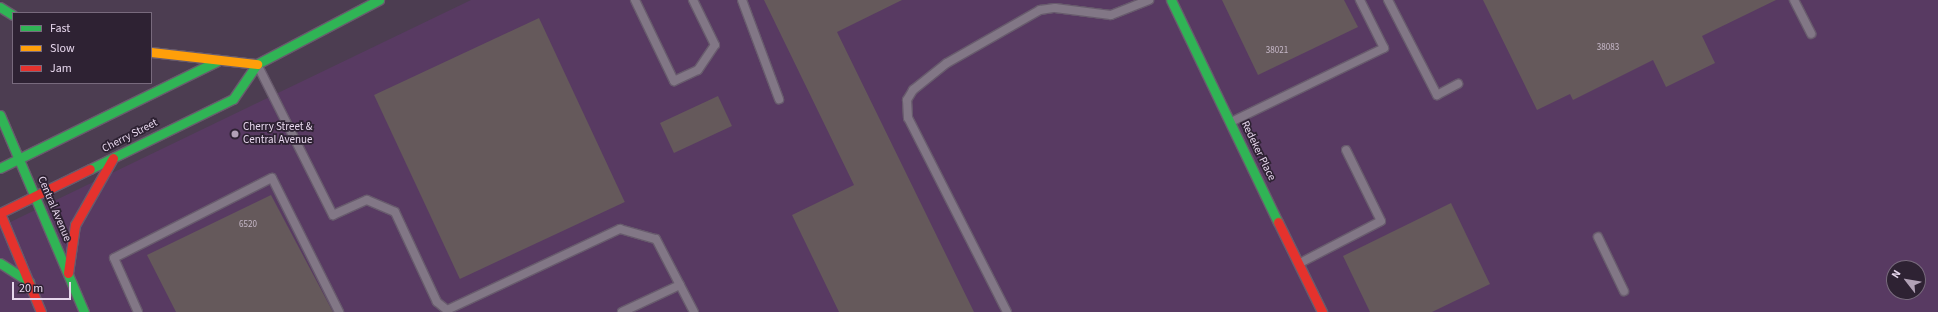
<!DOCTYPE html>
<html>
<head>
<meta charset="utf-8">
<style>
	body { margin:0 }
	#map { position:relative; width:1938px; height:312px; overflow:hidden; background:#4c3d51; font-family:"Source Sans 3",sans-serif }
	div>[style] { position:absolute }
	.built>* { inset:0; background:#583a62 }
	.building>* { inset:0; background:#65595b; transform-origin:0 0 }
	.roads { filter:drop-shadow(1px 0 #685b6d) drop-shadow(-1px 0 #685b6d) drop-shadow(0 1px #685b6d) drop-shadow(0 -1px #685b6d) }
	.lane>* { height:8px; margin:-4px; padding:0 4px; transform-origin:4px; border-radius:4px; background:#827786 }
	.fast>* { height:9px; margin:-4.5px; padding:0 4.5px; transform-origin:4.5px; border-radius:4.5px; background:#30b455 }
	.slow>* { height:9px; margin:-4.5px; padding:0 4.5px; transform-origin:4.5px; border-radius:4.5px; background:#ff9f0a }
	.jam>* { height:9px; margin:-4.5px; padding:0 4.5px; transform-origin:4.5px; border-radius:4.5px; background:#e5322d }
	.dots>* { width:11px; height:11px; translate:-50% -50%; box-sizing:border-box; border:2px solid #2e2233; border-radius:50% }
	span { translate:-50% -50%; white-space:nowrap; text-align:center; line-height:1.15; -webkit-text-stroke:3.5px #2e2233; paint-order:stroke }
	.number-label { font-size:9px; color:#c6b8c8 }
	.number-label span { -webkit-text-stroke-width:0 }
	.poi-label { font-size:11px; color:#e7d7ed }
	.left { translate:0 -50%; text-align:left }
	.street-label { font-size:11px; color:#e7d7ed }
	.legend { position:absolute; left:12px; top:12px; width:140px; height:72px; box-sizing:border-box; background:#2e2233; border:1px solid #786a7d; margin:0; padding:5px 7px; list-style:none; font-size:12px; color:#e7d7ed }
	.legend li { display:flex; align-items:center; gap:8px; height:20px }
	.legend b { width:20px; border:1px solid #786a7d }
	.north { position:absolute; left:1886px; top:260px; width:40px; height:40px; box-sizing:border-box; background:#2e2233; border:1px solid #786a7d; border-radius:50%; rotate:301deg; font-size:11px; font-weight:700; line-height:16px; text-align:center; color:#e7d7ed }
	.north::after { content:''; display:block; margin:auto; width:14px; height:18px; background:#b1a1b6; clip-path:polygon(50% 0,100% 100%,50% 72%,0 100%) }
	.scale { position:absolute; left:12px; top:282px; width:59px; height:18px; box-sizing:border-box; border:2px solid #e7d7ed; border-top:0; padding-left:5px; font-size:12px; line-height:14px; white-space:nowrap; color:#e7d7ed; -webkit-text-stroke:3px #2e2233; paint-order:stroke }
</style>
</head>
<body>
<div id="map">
	<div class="built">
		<div style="clip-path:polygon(evenodd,471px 0,1938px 0,1938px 312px,0 312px,0 227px,471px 0,1894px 268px,1918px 268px,1918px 292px,1894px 292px,1894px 268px)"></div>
	</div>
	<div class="building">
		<div style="clip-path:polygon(764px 0,902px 0,837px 32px,974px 312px,839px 312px,792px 215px,854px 185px)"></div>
		<div style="clip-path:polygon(1222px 0,1344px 0,1358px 27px,1258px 75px)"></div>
		<div style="clip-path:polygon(1483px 0,1776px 0,1702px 36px,1715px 63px,1666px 87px,1653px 60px,1573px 100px,1570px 94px,1537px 110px)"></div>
		<div style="left:539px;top:18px;width:203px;height:182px;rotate:65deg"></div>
		<div style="left:718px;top:96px;width:33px;height:64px;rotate:65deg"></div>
		<div style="clip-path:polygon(271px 195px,333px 312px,176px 312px,147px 255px)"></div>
		<div style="clip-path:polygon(1451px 203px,1490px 284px,1432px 312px,1370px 312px,1343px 256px)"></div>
	</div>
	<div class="roads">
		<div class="lane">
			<div style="left:635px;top:0;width:90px;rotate:64.3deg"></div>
			<div style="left:674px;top:81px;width:26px;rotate:-25deg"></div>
			<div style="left:698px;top:70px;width:30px;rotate:-56deg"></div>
			<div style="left:715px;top:45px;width:50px;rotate:-116.1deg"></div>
			<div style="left:742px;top:0;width:106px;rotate:69.5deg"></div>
			<div style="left:1388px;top:0;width:107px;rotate:62.7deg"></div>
			<div style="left:1437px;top:95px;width:24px;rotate:-28deg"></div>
			<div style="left:1794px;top:0;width:38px;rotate:63deg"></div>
			<div style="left:258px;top:66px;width:167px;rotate:63.3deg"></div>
			<div style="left:333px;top:215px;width:37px;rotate:-24deg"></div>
			<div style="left:367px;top:200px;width:30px;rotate:23deg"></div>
			<div style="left:395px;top:212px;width:99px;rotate:65deg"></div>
			<div style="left:437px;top:302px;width:13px;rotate:39deg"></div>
			<div style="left:447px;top:310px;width:191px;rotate:-25.1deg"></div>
			<div style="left:620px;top:229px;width:37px;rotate:16deg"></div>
			<div style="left:656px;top:239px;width:82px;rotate:62.5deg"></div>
			<div style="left:1231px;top:122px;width:170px;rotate:-25.8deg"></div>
			<div style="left:1384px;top:48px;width:54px;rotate:-116.6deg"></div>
			<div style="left:1598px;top:237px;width:60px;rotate:64.3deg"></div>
			<div style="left:1300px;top:263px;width:91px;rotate:-27.4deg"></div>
			<div style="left:1381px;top:221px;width:79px;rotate:-116.2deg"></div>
			<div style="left:138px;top:312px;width:59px;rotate:-114deg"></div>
			<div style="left:114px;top:258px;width:177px;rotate:-26.9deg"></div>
			<div style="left:272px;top:178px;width:150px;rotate:63.4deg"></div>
			<div style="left:622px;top:312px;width:64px;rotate:-25deg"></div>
			<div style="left:1007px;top:312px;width:218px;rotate:-117deg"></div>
			<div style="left:908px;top:118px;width:18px;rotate:-93deg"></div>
			<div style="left:907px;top:100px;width:12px;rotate:-59deg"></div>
			<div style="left:913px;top:90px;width:43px;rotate:-38.5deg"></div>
			<div style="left:947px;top:63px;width:107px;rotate:-29.7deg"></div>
			<div style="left:1040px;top:10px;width:15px;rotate:-8deg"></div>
			<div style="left:1055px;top:8px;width:56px;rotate:7.1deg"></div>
			<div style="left:1111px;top:15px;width:41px;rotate:-21.5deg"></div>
		</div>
		<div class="fast">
			<div style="left:1171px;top:0;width:246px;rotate:64.3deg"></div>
			<div style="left:0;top:7px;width:15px;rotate:32deg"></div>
			<div style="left:0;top:115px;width:214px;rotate:66.9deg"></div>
			<div style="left:0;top:168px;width:242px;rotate:-26.2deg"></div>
			<div style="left:90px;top:169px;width:159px;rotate:-26.1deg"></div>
			<div style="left:233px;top:99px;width:42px;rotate:-55.6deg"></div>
			<div style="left:257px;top:64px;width:138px;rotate:-27.7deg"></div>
			<div style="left:0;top:263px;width:35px;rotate:33deg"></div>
		</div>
		<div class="slow">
			<div style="left:151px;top:52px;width:107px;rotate:6.5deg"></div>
		</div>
		<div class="jam">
			<div style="left:1278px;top:222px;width:100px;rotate:63.9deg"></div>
			<div style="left:68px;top:273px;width:49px;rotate:-81.7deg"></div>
			<div style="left:75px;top:225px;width:77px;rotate:-60.4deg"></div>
			<div style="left:41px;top:312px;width:107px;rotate:-112.5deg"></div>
			<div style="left:0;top:213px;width:100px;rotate:-26.1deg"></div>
		</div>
	</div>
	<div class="dots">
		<div style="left:235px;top:134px;background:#b1a1b6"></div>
	</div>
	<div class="number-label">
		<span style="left:1608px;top:48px">38083</span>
		<span style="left:1277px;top:51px">38021</span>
		<span style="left:248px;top:225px">6520</span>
	</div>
	<div class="poi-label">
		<span class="left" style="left:243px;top:134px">Cherry Street &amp;<br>Central Avenue</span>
	</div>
	<div class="street-label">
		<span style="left:130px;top:136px;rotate:-27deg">Cherry Street</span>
		<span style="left:1258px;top:151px;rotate:64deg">Redeker Place</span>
		<span style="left:54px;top:209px;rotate:67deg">Central Avenue</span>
	</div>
	<ul class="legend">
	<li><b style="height:5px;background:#30b455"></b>Fast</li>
	<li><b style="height:5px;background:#ff9f0a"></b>Slow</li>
	<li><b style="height:5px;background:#e5322d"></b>Jam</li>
	</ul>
	<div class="north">N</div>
	<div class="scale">20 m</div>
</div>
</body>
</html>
